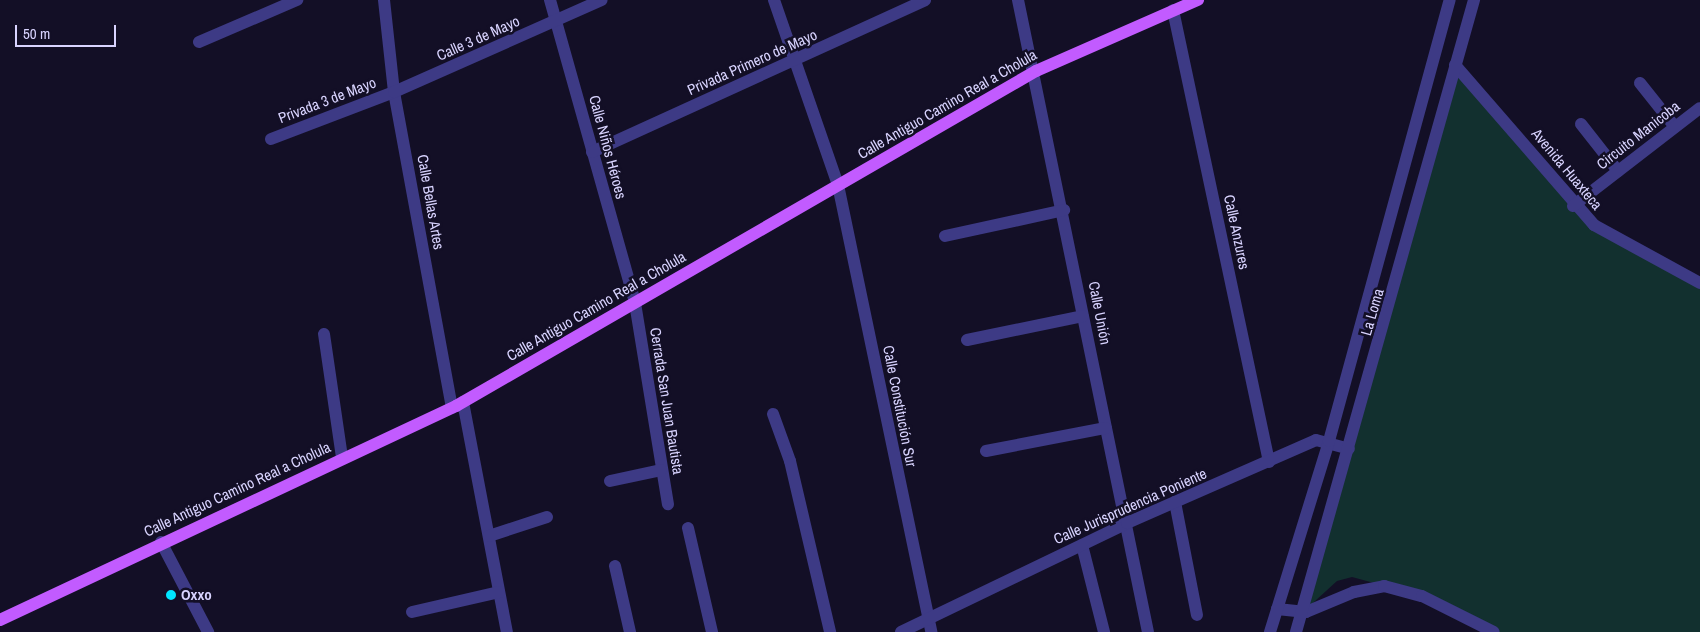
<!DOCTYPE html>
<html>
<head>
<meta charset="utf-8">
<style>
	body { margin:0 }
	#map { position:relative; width:1700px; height:632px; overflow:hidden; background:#130f26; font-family:"Archivo Narrow",sans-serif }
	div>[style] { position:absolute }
	.green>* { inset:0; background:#12302f }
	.minor>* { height:12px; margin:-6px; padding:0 6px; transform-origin:6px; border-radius:6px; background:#3d3a85 }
	.major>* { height:12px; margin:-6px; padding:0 6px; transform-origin:6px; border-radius:6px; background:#c25bff }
	.dots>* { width:14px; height:14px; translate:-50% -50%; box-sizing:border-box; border:2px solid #130f26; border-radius:50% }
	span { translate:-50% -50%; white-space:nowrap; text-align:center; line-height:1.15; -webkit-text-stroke:5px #130f26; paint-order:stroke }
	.street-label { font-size:15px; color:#d9d4ff }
	.poi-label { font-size:15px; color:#d9d4ff; font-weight:700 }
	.left { translate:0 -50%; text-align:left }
	.scale { position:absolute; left:15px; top:25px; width:101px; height:22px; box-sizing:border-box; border:2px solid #d9d4ff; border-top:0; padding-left:6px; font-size:15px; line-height:18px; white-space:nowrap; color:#d9d4ff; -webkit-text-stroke:4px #130f26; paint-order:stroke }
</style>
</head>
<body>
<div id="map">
	<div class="green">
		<div style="clip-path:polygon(1455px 65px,1573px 206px,1700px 283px,1700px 632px,1494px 632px,1422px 596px,1352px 577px,1337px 581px,1303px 612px)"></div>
	</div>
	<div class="minor">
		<div style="left:384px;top:0;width:93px;rotate:83.8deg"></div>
		<div style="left:394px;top:92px;width:321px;rotate:79.6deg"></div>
		<div style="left:550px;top:0;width:315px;rotate:74.3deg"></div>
		<div style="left:635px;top:303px;width:204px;rotate:80.7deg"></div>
		<div style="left:774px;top:0;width:196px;rotate:70.9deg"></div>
		<div style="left:838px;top:185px;width:457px;rotate:78.2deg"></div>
		<div style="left:1018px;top:0;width:645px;rotate:78.38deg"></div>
		<div style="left:1173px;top:10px;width:462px;rotate:78deg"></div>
		<div style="left:199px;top:42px;width:107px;rotate:-23.2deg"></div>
		<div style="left:1455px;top:65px;width:212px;rotate:49deg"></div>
		<div style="left:1594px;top:225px;width:121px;rotate:28.7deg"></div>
		<div style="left:1640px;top:83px;width:56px;rotate:51.5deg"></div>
		<div style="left:1581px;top:124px;width:60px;rotate:51.8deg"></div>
		<div style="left:271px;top:139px;width:132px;rotate:-20.9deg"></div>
		<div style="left:394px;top:92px;width:227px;rotate:-23.9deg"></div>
		<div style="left:592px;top:152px;width:366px;rotate:-24.5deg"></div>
		<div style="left:1573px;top:206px;width:160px;rotate:-37.7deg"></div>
		<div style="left:945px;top:236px;width:122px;rotate:-12.3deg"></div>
		<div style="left:324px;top:334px;width:125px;rotate:81.7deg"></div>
		<div style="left:967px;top:340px;width:118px;rotate:-11.7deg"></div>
		<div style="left:463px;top:402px;width:234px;rotate:79.2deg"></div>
		<div style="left:773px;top:414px;width:50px;rotate:70.1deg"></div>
		<div style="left:790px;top:461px;width:176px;rotate:76.8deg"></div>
		<div style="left:986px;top:451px;width:122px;rotate:-10.9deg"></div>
		<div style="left:610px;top:481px;width:52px;rotate:-12.2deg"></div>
		<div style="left:1175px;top:502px;width:115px;rotate:79deg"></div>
		<div style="left:688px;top:528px;width:107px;rotate:77deg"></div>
		<div style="left:489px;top:536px;width:61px;rotate:-18.1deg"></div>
		<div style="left:161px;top:542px;width:102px;rotate:62.4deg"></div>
		<div style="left:1082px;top:545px;width:90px;rotate:75.8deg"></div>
		<div style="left:615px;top:566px;width:68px;rotate:77.2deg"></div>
		<div style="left:1277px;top:609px;width:29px;rotate:6deg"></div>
		<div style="left:1306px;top:612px;width:52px;rotate:-22.6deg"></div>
		<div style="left:1354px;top:592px;width:31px;rotate:-11deg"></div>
		<div style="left:1384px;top:586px;width:39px;rotate:15deg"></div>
		<div style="left:1422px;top:596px;width:80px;rotate:26.6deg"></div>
		<div style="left:412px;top:612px;width:89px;rotate:-12.9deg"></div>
		<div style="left:901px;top:632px;width:251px;rotate:-25.7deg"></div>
		<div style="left:1127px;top:523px;width:206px;rotate:-23.7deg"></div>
		<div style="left:1316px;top:440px;width:34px;rotate:15deg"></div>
		<div style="left:1270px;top:632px;width:200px;rotate:-72.8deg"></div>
		<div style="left:1329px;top:441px;width:457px;rotate:-74.7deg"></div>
		<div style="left:1296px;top:632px;width:657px;rotate:-74.27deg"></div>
	</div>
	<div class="major">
		<div style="left:0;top:620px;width:504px;rotate:-25.14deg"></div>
		<div style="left:456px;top:406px;width:670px;rotate:-30.01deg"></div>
		<div style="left:1036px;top:71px;width:177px;rotate:-23.7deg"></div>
	</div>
	<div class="dots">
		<div style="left:171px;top:595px;background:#00e5ff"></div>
	</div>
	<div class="street-label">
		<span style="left:478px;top:38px;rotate:-24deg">Calle 3 de Mayo</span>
		<span style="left:752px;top:62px;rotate:-24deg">Privada Primero de Mayo</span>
		<span style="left:327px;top:100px;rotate:-21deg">Privada 3 de Mayo</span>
		<span style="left:947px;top:104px;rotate:-30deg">Calle Antiguo Camino Real a Cholula</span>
		<span style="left:1638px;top:135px;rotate:-38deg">Circuito Manicoba</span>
		<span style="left:608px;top:147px;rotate:75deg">Calle Niños Héroes</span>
		<span style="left:1567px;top:169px;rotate:50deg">Avenida Huaxteca</span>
		<span style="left:431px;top:202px;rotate:80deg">Calle Bellas Artes</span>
		<span style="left:1237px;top:232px;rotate:78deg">Calle Anzures</span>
		<span style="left:596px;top:306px;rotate:-30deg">Calle Antiguo Camino Real a Cholula</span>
		<span style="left:1372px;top:312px;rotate:-74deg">La Loma</span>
		<span style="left:1100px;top:313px;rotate:79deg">Calle Unión</span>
		<span style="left:667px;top:401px;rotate:81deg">Cerrada San Juan Bautista</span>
		<span style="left:900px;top:406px;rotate:79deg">Calle Constitución Sur</span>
		<span style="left:237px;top:489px;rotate:-25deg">Calle Antiguo Camino Real a Cholula</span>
		<span style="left:1130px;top:506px;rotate:-24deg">Calle Jurisprudencia Poniente</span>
	</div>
	<div class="poi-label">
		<span class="left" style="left:181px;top:595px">Oxxo</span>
	</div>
	<div class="scale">50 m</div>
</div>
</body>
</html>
